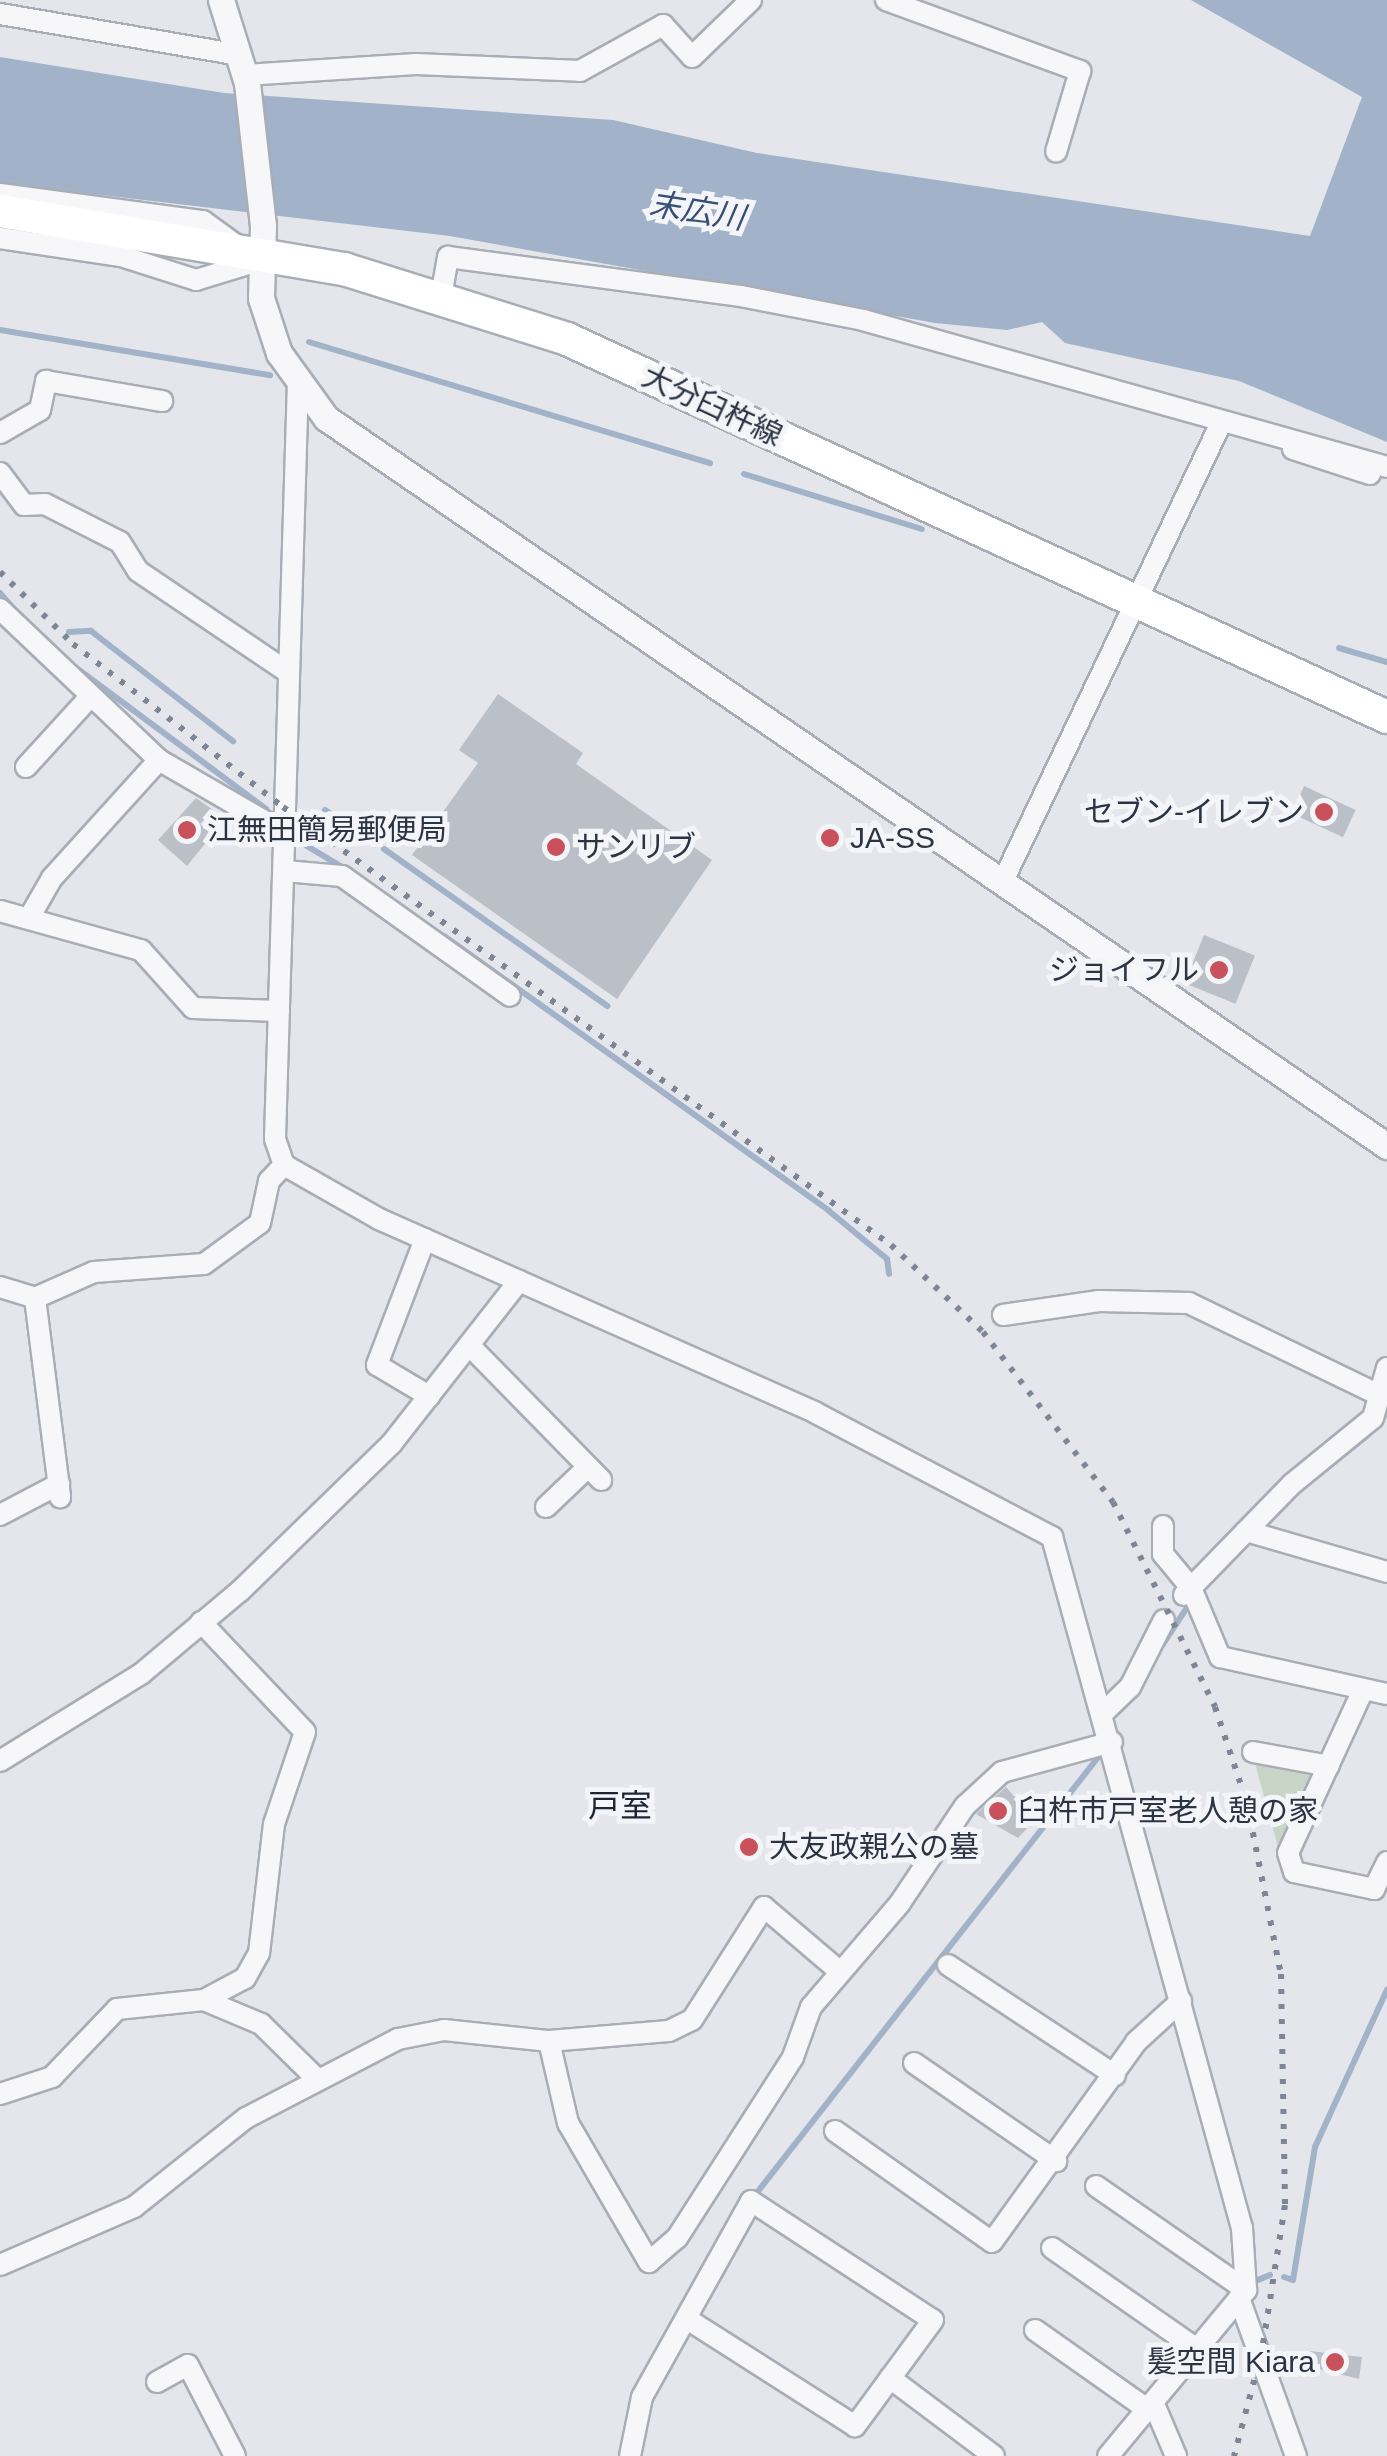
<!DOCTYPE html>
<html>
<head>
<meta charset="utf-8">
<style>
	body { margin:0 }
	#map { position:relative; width:1387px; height:2456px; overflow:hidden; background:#e4e6eb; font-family:Arial,"Noto Sans JP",sans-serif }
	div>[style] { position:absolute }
	.green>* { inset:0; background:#c8d4c6 }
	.water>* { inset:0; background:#a1b2c9 }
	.stream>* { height:6px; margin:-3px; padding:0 3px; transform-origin:3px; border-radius:3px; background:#a1b2c9 }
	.building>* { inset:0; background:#bbbfc8; transform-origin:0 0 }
	.roads { filter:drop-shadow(2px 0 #a9adb5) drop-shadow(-2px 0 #a9adb5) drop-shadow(0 2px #a9adb5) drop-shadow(0 -2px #a9adb5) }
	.minor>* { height:20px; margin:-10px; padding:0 10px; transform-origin:10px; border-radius:10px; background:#f7f7f9 }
	.tertiary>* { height:25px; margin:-12.5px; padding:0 12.5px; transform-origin:12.5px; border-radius:12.5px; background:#f7f7f9 }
	.primary>* { height:32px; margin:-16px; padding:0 16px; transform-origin:16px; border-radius:16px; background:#fff }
	.rail>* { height:6px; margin-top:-3px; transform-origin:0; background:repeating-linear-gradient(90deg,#7e8594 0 5px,transparent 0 15px) }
	.dots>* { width:28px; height:28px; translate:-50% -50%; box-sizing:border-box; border:5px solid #f4f5f8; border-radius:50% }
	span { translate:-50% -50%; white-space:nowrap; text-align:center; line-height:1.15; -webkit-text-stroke:10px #f4f5f8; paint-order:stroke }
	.street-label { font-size:30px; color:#2c3343 }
	.poi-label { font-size:30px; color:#2c3343 }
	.right { translate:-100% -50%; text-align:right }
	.left { translate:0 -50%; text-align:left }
	.water-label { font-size:32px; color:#384f75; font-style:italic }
	.neighbourhood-label { font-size:32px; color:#1e2434 }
</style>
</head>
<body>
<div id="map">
	<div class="green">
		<div style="clip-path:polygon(1254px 1760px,1312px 1770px,1316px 1779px,1280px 1854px)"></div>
	</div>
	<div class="water">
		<div style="clip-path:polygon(1191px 0,1387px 0,1387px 442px,1239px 381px,1065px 343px,1042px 322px,1007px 330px,935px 323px,450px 236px,0 183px,0 57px,224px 93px,613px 120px,757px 153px,1310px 236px,1362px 97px)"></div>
	</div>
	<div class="stream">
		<div style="left:0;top:330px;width:274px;rotate:9.5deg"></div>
		<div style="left:309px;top:342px;width:419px;rotate:16.8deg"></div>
		<div style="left:744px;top:474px;width:186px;rotate:17.2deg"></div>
		<div style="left:0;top:593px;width:23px;rotate:49deg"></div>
		<div style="left:69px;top:632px;width:22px;rotate:-3deg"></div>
		<div style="left:91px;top:631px;width:180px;rotate:37.8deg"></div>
		<div style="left:1339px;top:648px;width:50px;rotate:16.3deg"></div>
		<div style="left:75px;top:667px;width:238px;rotate:36.6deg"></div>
		<div style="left:325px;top:810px;width:42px;rotate:33.3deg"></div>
		<div style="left:297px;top:840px;width:58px;rotate:31deg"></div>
		<div style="left:384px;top:849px;width:273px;rotate:35.1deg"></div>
		<div style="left:444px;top:936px;width:473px;rotate:35.5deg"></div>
		<div style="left:829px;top:1211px;width:75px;rotate:39.6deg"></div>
		<div style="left:887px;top:1259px;width:15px;rotate:82deg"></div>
		<div style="left:1377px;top:1426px;width:18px;rotate:-56deg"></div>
		<div style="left:1292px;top:1496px;width:97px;rotate:-38.8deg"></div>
		<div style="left:1163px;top:1644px;width:45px;rotate:-56.7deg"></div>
		<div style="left:759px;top:2190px;width:558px;rotate:-51.92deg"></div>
		<div style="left:1284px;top:2277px;width:9px;rotate:18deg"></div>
		<div style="left:1293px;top:2280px;width:135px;rotate:-80.6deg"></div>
		<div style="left:1315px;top:2147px;width:173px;rotate:-65.4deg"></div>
		<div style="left:1258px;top:2280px;width:13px;rotate:-23deg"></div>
	</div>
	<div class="building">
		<div style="clip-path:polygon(498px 694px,583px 753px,576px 764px,712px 860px,617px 999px,412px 855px,478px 763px,459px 750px)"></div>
		<div style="left:1304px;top:786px;width:57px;height:30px;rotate:25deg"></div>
		<div style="clip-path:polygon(196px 798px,213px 810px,200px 824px,212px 835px,187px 866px,158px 840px)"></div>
		<div style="left:1204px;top:935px;width:55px;height:52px;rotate:22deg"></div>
		<div style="clip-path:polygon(1006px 1787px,1035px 1820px,1018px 1838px,976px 1814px)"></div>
		<div style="clip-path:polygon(1310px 2351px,1362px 2357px,1359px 2379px,1308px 2366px)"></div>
	</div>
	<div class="roads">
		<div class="minor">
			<div style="left:886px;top:0;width:207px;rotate:20.1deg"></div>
			<div style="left:1080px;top:71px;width:84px;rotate:106.5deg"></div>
			<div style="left:0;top:14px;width:243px;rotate:9.7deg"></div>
			<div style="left:245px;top:75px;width:171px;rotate:-3.7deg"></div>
			<div style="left:416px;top:64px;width:164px;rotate:2.4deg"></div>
			<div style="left:580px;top:71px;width:95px;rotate:-29deg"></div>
			<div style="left:663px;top:25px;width:43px;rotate:47.8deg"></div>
			<div style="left:692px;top:57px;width:82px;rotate:-44deg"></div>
			<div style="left:0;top:194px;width:205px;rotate:7.6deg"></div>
			<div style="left:203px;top:221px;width:41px;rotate:36deg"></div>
			<div style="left:0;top:238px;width:122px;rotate:8.5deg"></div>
			<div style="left:121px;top:256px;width:79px;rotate:17.7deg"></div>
			<div style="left:196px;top:280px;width:65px;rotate:-17deg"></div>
			<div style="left:441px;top:297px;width:41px;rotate:-80.1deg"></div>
			<div style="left:448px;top:257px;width:296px;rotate:7.6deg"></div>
			<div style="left:741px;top:296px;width:124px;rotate:11.1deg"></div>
			<div style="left:863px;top:320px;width:544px;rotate:15.67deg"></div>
			<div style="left:298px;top:381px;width:758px;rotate:91.74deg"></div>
			<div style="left:275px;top:1139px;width:28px;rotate:71deg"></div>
			<div style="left:284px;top:1165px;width:109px;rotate:29.6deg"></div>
			<div style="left:379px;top:1219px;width:478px;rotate:23.9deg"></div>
			<div style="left:816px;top:1413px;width:267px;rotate:27.7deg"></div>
			<div style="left:1052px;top:1537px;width:717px;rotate:74.63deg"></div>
			<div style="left:1242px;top:2228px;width:62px;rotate:86.3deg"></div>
			<div style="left:1246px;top:2290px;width:216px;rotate:129.7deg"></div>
			<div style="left:0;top:433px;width:46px;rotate:-29.9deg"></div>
			<div style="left:40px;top:410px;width:30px;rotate:-78deg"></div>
			<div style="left:46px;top:381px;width:118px;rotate:9.8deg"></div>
			<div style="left:1293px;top:449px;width:81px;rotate:18deg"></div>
			<div style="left:0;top:473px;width:40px;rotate:53deg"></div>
			<div style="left:24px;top:505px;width:21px;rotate:-3deg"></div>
			<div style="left:45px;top:504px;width:84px;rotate:26.9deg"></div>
			<div style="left:120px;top:542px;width:34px;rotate:58deg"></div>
			<div style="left:138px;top:571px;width:179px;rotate:34deg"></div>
			<div style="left:0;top:609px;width:219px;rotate:43.5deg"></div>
			<div style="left:159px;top:760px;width:143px;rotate:30.1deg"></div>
			<div style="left:26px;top:767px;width:95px;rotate:-47.6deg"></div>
			<div style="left:285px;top:871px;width:57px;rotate:5deg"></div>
			<div style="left:342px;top:876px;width:206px;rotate:35.5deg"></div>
			<div style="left:1002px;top:883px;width:509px;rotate:-64.54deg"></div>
			<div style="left:0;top:911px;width:146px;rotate:15.5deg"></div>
			<div style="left:141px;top:950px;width:78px;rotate:48.1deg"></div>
			<div style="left:193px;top:1008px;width:86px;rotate:2deg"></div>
			<div style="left:29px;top:918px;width:46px;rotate:-60.1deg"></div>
			<div style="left:52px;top:878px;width:159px;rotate:-47.8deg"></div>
			<div style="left:425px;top:1239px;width:135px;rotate:110.9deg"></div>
			<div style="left:377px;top:1365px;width:61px;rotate:30.8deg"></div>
			<div style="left:0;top:1287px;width:37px;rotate:17deg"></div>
			<div style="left:35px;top:1298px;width:64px;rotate:-23.8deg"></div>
			<div style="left:94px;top:1272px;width:110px;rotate:-4.2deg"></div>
			<div style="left:204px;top:1264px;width:69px;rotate:-36.2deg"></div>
			<div style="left:260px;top:1223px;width:43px;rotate:-77.9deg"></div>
			<div style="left:269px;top:1181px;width:22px;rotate:-47deg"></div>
			<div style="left:35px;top:1298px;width:201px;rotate:82.8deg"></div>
			<div style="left:1003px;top:1315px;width:97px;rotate:-8.3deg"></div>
			<div style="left:1099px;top:1301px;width:90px;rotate:1.3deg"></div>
			<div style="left:1189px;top:1303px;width:207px;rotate:25.8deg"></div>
			<div style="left:469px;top:1345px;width:189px;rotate:45.6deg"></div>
			<div style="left:546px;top:1507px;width:58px;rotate:-43.6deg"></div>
			<div style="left:0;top:1515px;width:67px;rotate:-27.7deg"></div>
			<div style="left:1163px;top:1526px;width:28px;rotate:90deg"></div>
			<div style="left:1163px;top:1554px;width:44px;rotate:50.5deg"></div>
			<div style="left:1191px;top:1588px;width:75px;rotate:67.2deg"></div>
			<div style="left:1220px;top:1657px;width:171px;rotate:12.5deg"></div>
			<div style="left:1246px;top:1531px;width:147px;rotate:16.2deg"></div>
			<div style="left:1184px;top:1595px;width:155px;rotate:-45.8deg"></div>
			<div style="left:1292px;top:1484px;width:104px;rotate:-39.2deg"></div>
			<div style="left:1373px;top:1418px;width:52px;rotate:-74.4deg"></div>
			<div style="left:201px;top:1622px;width:151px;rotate:46.6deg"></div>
			<div style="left:305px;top:1732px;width:97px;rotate:108.6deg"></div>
			<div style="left:274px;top:1824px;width:130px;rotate:96.6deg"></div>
			<div style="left:259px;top:1953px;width:29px;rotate:119deg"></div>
			<div style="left:245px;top:1978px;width:47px;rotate:151.8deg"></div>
			<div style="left:204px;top:2000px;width:62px;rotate:22.8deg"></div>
			<div style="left:261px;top:2024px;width:78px;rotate:44.5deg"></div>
			<div style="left:1363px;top:1690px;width:179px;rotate:114.7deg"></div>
			<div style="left:1288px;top:1853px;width:20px;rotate:72deg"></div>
			<div style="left:1294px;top:1872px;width:82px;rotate:12deg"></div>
			<div style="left:1374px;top:1889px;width:30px;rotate:-64deg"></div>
			<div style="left:1105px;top:1711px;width:35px;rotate:-44deg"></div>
			<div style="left:1130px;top:1687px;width:75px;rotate:-63.1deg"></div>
			<div style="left:1253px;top:1752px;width:77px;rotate:10.4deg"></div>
			<div style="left:0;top:1761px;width:166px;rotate:-31.7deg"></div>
			<div style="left:141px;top:1674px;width:129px;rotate:-40deg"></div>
			<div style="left:240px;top:1591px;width:212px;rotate:-44.2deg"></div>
			<div style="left:392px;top:1443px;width:206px;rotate:-51.9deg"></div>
			<div style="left:948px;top:1965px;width:200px;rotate:33.4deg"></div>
			<div style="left:549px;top:2041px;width:84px;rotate:77deg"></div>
			<div style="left:568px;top:2123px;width:161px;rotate:59.8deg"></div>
			<div style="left:649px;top:2262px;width:37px;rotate:-41deg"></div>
			<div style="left:677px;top:2238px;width:215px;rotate:-57.3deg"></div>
			<div style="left:793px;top:2057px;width:53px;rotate:-70.2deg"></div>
			<div style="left:811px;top:2007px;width:137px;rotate:-49.4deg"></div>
			<div style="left:900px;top:1903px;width:117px;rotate:-56.2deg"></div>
			<div style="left:965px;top:1806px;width:50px;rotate:-42.6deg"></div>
			<div style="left:1002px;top:1772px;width:114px;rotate:-15.3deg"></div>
			<div style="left:914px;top:2063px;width:173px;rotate:34.6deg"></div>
			<div style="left:0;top:2094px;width:55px;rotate:-18.1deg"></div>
			<div style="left:52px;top:2077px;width:94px;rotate:-46.3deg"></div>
			<div style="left:117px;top:2009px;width:87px;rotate:-5.9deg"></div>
			<div style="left:835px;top:2131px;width:192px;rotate:35.3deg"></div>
			<div style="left:992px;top:2242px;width:246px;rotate:-54.2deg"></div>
			<div style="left:1136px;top:2042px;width:61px;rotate:-42.3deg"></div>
			<div style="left:1096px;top:2186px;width:183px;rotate:34.7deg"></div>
			<div style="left:1052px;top:2248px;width:177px;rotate:34.9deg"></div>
			<div style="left:0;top:2265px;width:146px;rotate:-23.4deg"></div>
			<div style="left:134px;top:2207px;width:143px;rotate:-38.5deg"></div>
			<div style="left:246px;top:2118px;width:171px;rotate:-27.5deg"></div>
			<div style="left:398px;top:2039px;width:47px;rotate:-11.1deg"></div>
			<div style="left:444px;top:2030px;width:106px;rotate:6deg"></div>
			<div style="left:549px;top:2041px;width:120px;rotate:-4.8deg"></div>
			<div style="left:669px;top:2031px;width:25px;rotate:-26deg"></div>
			<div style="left:692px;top:2020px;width:134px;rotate:-57.5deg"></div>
			<div style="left:764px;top:1907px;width:97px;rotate:40.4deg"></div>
			<div style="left:1239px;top:2298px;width:168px;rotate:70.2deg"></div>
			<div style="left:1035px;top:2330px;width:137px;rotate:35.2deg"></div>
			<div style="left:890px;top:2378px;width:130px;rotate:36.9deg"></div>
			<div style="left:157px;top:2382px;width:35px;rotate:-29deg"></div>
			<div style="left:188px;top:2365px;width:102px;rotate:62.7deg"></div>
			<div style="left:1153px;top:2402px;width:59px;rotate:66.9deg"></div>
			<div style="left:630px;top:2456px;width:60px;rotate:-78.5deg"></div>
			<div style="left:642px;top:2397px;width:224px;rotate:-60.9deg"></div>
			<div style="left:751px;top:2201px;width:217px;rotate:33.2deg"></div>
			<div style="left:933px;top:2320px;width:132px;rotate:126.3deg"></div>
			<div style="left:855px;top:2426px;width:196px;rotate:-147.5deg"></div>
		</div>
		<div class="tertiary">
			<div style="left:221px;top:0;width:87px;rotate:72.6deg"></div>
			<div style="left:247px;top:83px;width:144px;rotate:83.6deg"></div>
			<div style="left:263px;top:226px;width:72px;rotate:91.6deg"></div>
			<div style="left:261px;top:298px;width:58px;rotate:71.9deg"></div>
			<div style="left:279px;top:353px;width:80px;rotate:54.1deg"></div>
			<div style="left:326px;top:418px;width:1287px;rotate:34.46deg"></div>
		</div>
		<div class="primary">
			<div style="left:0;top:211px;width:349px;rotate:9.6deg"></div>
			<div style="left:344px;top:269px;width:234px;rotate:17.4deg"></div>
			<div style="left:567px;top:339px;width:903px;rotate:24.75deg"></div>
		</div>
	</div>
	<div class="rail">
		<div style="left:0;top:572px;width:103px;rotate:44.6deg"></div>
		<div style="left:73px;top:644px;width:266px;rotate:37.8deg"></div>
		<div style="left:283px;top:807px;width:749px;rotate:35.77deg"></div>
		<div style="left:891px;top:1245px;width:127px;rotate:43.4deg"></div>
		<div style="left:983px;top:1332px;width:214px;rotate:52.6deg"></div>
		<div style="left:1113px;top:1502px;width:229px;rotate:63.5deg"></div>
		<div style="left:1215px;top:1707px;width:101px;rotate:71.6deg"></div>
		<div style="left:1247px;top:1803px;width:174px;rotate:78.8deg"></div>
		<div style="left:1281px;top:1974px;width:231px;rotate:89deg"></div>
		<div style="left:1285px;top:2205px;width:148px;rotate:99deg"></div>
		<div style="left:1262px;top:2351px;width:109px;rotate:104.9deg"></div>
	</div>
	<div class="dots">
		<div style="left:1324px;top:812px;background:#c8515b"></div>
		<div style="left:187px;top:830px;background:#c8515b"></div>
		<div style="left:830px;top:838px;background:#c8515b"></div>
		<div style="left:556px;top:847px;background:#c8515b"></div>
		<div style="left:1219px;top:970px;background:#c8515b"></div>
		<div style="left:998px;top:1811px;background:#c8515b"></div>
		<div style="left:749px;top:1847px;background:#c8515b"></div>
		<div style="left:1335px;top:2362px;background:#c8515b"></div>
	</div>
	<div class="street-label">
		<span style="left:712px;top:406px;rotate:25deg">大分臼杵線</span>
	</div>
	<div class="poi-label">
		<span class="right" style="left:1304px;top:812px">セブン-イレブン</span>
		<span class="left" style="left:207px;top:830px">江無田簡易郵便局</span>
		<span class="left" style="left:850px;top:838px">JA-SS</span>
		<span class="left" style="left:576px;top:847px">サンリブ</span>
		<span class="right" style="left:1199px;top:970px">ジョイフル</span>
		<span class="left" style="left:1018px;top:1811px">臼杵市戸室老人憩の家</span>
		<span class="left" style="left:769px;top:1847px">大友政親公の墓</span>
		<span class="right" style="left:1315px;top:2362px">髪空間 Kiara</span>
	</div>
	<div class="water-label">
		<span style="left:697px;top:211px;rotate:9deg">末広川</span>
	</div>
	<div class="neighbourhood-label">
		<span style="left:620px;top:1806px">戸室</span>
	</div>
</div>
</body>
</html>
